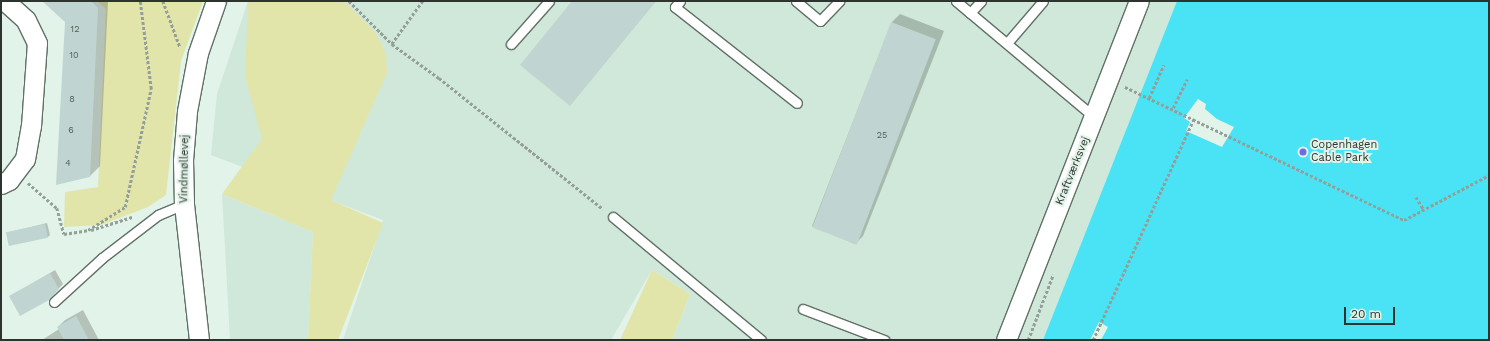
<!DOCTYPE html>
<html>
<head>
<meta charset="utf-8">
<style>
	body { margin:0 }
	#map { position:relative; width:1490px; height:341px; overflow:hidden; background:#e2f3e9; font-family:"Work Sans",sans-serif }
	div>[style] { position:absolute }
	.built>* { inset:0; background:#d0e8d9 }
	.green>* { inset:0; background:#e1e5a9 }
	.water>* { inset:0; background:#4ae2f5 }
	.pier>* { inset:0; background:#e2f3e9 }
	.shadow>* { inset:0; background:#0003 }
	.building>* { inset:0; background:#c0d5d1; transform-origin:0 0 }
	.path>* { height:2.5px; margin-top:-1.25px; transform-origin:0; background:repeating-linear-gradient(90deg,#939f98 0 3px,transparent 0 5px) }
	.roads { filter:drop-shadow(1px 0 #617067) drop-shadow(-1px 0 #617067) drop-shadow(0 1px #617067) drop-shadow(0 -1px #617067) }
	.lane>* { height:9px; margin:-4.5px; padding:0 4.5px; transform-origin:4.5px; border-radius:4.5px; background:#fff }
	.street>* { height:19px; margin:-9.5px; padding:0 9.5px; transform-origin:9.5px; border-radius:9.5px; background:#fff }
	.dots>* { width:11px; height:11px; translate:-50% -50%; box-sizing:border-box; border:2px solid #e2f3e9; border-radius:50% }
	span { translate:-50% -50%; white-space:nowrap; text-align:center; line-height:1.15; -webkit-text-stroke:4px #e2f3e9; paint-order:stroke }
	.number-label { font-size:9px; color:#525c58 }
	.number-label span { -webkit-text-stroke-width:0 }
	.poi-label { font-size:11px; color:#2d332f }
	.left { translate:0 -50%; text-align:left }
	.street-label { font-size:11px; color:#2d332f }
	.frame { position:absolute; inset:0; border:2px solid #2d332f; pointer-events:none }
	.scale { position:absolute; left:1344px; top:307px; width:51px; height:18px; box-sizing:border-box; border:2px solid #2d332f; border-top:0; padding-left:5px; font-size:12px; line-height:14px; white-space:nowrap; color:#2d332f; -webkit-text-stroke:3px #e2f3e9; paint-order:stroke }
</style>
</head>
<body>
<div id="map">
	<div class="built">
		<div style="clip-path:polygon(248px 1px,1177px 1px,1043px 340px,672px 340px,690px 294px,652px 270px,611px 340px,343px 340px,383px 220px,211px 155px,217px 94px)"></div>
		<div style="clip-path:polygon(222px 194px,313px 232px,308px 340px,230px 340px)"></div>
	</div>
	<div class="green">
		<div style="clip-path:polygon(97px 1px,203px 1px,181px 61px,166px 195px,148px 207px,101px 225px,64px 227px,65px 192px,98px 187px,106px 9px)"></div>
		<div style="clip-path:polygon(248px 1px,344px 1px,375px 32px,386px 53px,387px 73px,331px 200px,383px 223px,338px 340px,308px 340px,313px 232px,222px 194px,262px 139px,245px 76px)"></div>
		<div style="clip-path:polygon(652px 270px,690px 294px,672px 340px,620px 340px)"></div>
	</div>
	<div class="water">
		<div style="clip-path:polygon(1177px 1px,1489px 1px,1489px 340px,1043px 340px)"></div>
	</div>
	<div class="pier">
		<div style="clip-path:polygon(1198px 99px,1206px 104px,1205px 109px,1217px 119px,1234px 127px,1222px 147px,1186px 131px,1190px 122px,1184px 118px)"></div>
		<div style="clip-path:polygon(1099px 322px,1108px 327px,1101px 340px,1090px 340px)"></div>
	</div>
	<div class="shadow">
		<div style="clip-path:polygon(44px 1px,108px 1px,100px 166px,89px 177px,66px 22px)"></div>
		<div style="clip-path:polygon(573px 1px,656px 1px,570px 105px)"></div>
		<div style="clip-path:polygon(900px 14px,944px 31px,863px 236px,855px 244px,812px 226px,892px 22px)"></div>
		<div style="clip-path:polygon(47px 223px,50px 235px,48px 237px,7px 233px)"></div>
		<div style="clip-path:polygon(55px 270px,63px 284px,48px 299px,10px 297px)"></div>
		<div style="clip-path:polygon(83px 310px,99px 340px,42px 340px,59px 329px,58px 327px,65px 320px)"></div>
	</div>
	<div class="building">
		<div style="clip-path:polygon(42px 1px,91px 1px,98px 8px,90px 177px,56px 185px,65px 22px)"></div>
		<div style="clip-path:polygon(572px 1px,656px 1px,570px 106px,520px 65px)"></div>
		<div style="left:891px;top:22px;width:48px;height:220px;rotate:21deg"></div>
		<div style="left:45px;top:224px;width:14px;height:40px;rotate:78deg"></div>
		<div style="clip-path:polygon(50px 273px,59px 289px,49px 300px,20px 316px,9px 296px)"></div>
		<div style="clip-path:polygon(76px 316px,89px 340px,64px 340px,57px 327px)"></div>
	</div>
	<div class="path">
		<div style="left:163px;top:1px;width:49px;rotate:69.7deg"></div>
		<div style="left:349px;top:1px;width:61px;rotate:45deg"></div>
		<div style="left:423px;top:1px;width:53px;rotate:125.8deg"></div>
		<div style="left:392px;top:44px;width:58px;rotate:35.9deg"></div>
		<div style="left:439px;top:78px;width:210px;rotate:38.6deg"></div>
		<div style="left:1125px;top:87px;width:309px;rotate:25.5deg"></div>
		<div style="left:1404px;top:220px;width:96px;rotate:-27.9deg"></div>
		<div style="left:1149px;top:98px;width:36px;rotate:-66deg"></div>
		<div style="left:1173px;top:108px;width:32px;rotate:-64deg"></div>
		<div style="left:28px;top:183px;width:38px;rotate:41deg"></div>
		<div style="left:57px;top:208px;width:27px;rotate:75deg"></div>
		<div style="left:64px;top:234px;width:24px;rotate:-9deg"></div>
		<div style="left:88px;top:230px;width:44px;rotate:-31.9deg"></div>
		<div style="left:125px;top:207px;width:121px;rotate:-77.6deg"></div>
		<div style="left:151px;top:89px;width:89px;rotate:-97.1deg"></div>
		<div style="left:1416px;top:197px;width:15px;rotate:58deg"></div>
		<div style="left:91px;top:230px;width:43px;rotate:-17.6deg"></div>
		<div style="left:1028px;top:340px;width:70px;rotate:-69deg"></div>
		<div style="left:1093px;top:340px;width:244px;rotate:-65.5deg"></div>
	</div>
	<div class="roads">
		<div class="lane">
			<div style="left:680px;top:1px;width:8px;rotate:130deg"></div>
			<div style="left:675px;top:7px;width:155px;rotate:38.2deg"></div>
			<div style="left:796px;top:1px;width:31px;rotate:40deg"></div>
			<div style="left:820px;top:21px;width:28px;rotate:-46deg"></div>
			<div style="left:956px;top:1px;width:180px;rotate:40deg"></div>
			<div style="left:970px;top:13px;width:16px;rotate:-47deg"></div>
			<div style="left:1007px;top:43px;width:55px;rotate:-49.4deg"></div>
			<div style="left:511px;top:44px;width:57px;rotate:-48.5deg"></div>
			<div style="left:613px;top:217px;width:192px;rotate:39.7deg"></div>
			<div style="left:54px;top:302px;width:65px;rotate:-42.5deg"></div>
			<div style="left:102px;top:258px;width:71px;rotate:-37.5deg"></div>
			<div style="left:158px;top:215px;width:28px;rotate:-23deg"></div>
			<div style="left:803px;top:309px;width:87px;rotate:20.9deg"></div>
		</div>
		<div class="street">
			<div style="left:1px;top:184px;width:9px;rotate:-27deg"></div>
			<div style="left:9px;top:180px;width:26px;rotate:-53deg"></div>
			<div style="left:25px;top:159px;width:34px;rotate:-80deg"></div>
			<div style="left:31px;top:126px;width:83px;rotate:-85.9deg"></div>
			<div style="left:37px;top:43px;width:25px;rotate:-116deg"></div>
			<div style="left:26px;top:20px;width:28px;rotate:-138deg"></div>
			<div style="left:199px;top:340px;width:137px;rotate:-96.3deg"></div>
			<div style="left:184px;top:204px;width:44px;rotate:-91.3deg"></div>
			<div style="left:183px;top:160px;width:49px;rotate:-85.3deg"></div>
			<div style="left:187px;top:111px;width:59px;rotate:-79.3deg"></div>
			<div style="left:198px;top:53px;width:55px;rotate:-70.9deg"></div>
			<div style="left:1006px;top:340px;width:364px;rotate:-68.6deg"></div>
		</div>
	</div>
	<div class="dots">
		<div style="left:1303px;top:152px;background:#6d6be5"></div>
	</div>
	<div class="number-label">
		<span style="left:75px;top:29px">12</span>
		<span style="left:74px;top:55px">10</span>
		<span style="left:72px;top:99px">8</span>
		<span style="left:71px;top:130px">6</span>
		<span style="left:882px;top:135px">25</span>
		<span style="left:68px;top:163px">4</span>
	</div>
	<div class="poi-label">
		<span class="left" style="left:1311px;top:152px">Copenhagen<br>Cable Park</span>
	</div>
	<div class="street-label">
		<span style="left:185px;top:169px;rotate:-89deg">Vindmøllevej</span>
		<span style="left:1073px;top:171px;rotate:-68deg">Kraftværksvej</span>
	</div>
	<div class="frame"></div>
	<div class="scale">20 m</div>
</div>
</body>
</html>
